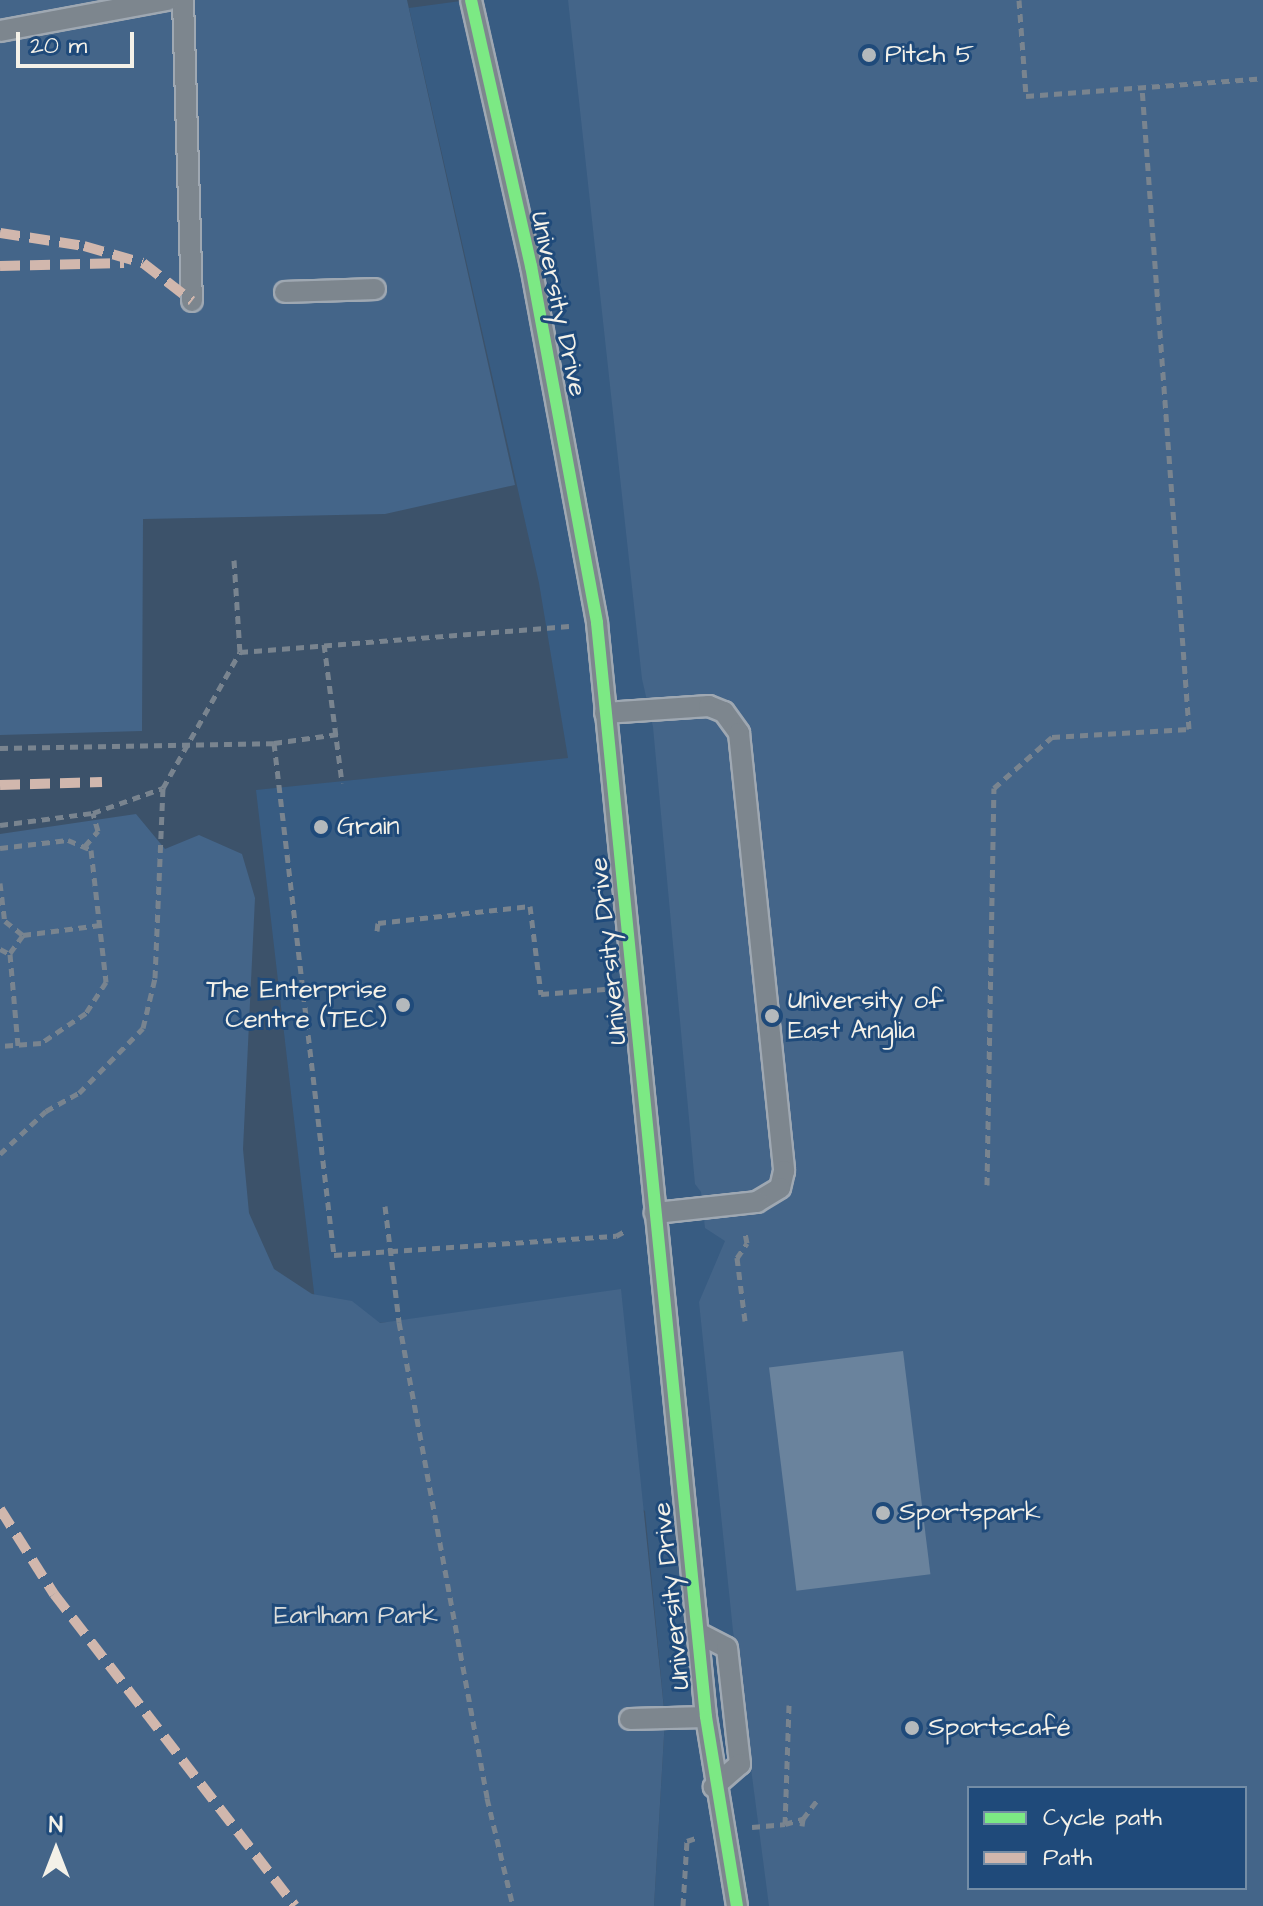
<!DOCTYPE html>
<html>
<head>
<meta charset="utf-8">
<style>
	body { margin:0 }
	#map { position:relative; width:1263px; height:1906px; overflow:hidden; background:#3c526a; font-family:"Architects Daughter",sans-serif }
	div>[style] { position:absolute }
	.built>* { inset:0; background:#385c82 }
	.green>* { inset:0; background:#446589 }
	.water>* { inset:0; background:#6a839d; transform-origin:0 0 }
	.path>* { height:5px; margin-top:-2.5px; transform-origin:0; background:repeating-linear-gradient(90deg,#79848f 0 8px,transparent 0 14px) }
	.roads { filter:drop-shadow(2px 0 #9fa8b2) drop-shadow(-2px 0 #9fa8b2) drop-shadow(0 2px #9fa8b2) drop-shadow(0 -2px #9fa8b2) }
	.lane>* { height:20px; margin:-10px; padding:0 10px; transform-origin:10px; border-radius:10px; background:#7d868e }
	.quiet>* { height:10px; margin-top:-5px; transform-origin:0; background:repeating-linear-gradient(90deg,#d1b7ad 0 20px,transparent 0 30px) }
	.cycleway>* { height:12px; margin:-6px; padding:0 6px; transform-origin:6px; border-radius:6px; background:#7ce984 }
	.dots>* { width:22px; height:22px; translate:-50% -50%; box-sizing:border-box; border:4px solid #1f4a7a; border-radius:50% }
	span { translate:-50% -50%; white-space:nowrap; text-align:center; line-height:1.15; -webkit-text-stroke:6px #1f4a7a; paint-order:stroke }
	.poi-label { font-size:26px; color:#f4f1e8 }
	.left { translate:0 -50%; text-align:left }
	.right { translate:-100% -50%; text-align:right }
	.street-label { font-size:26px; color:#f4f1e8 }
	.park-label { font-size:26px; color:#dadcda }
	.legend { position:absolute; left:967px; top:1786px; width:280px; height:104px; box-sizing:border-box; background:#1f4a7a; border:2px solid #748da6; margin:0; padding:10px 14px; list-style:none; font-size:24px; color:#f4f1e8 }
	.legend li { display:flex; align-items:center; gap:16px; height:40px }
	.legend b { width:40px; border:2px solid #748da6 }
	.north { position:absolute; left:16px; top:1810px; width:80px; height:80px; -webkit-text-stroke:6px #1f4a7a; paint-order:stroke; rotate:0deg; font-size:22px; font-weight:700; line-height:32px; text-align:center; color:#f4f1e8 }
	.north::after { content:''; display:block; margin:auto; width:28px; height:36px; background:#f4f1e8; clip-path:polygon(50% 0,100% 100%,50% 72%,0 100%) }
	.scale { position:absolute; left:16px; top:32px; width:118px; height:36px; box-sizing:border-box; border:4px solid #f4f1e8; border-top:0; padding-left:10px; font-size:24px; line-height:28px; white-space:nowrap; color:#f4f1e8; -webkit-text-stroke:6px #1f4a7a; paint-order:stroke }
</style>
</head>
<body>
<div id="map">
	<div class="built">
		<div style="clip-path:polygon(evenodd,468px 0,1263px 0,1263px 1906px,654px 1906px,665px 1719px,645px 1511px,407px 1321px,318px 1327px,256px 790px,568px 758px,539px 583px,409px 8px,468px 0,969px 1788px,1245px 1788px,1245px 1888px,969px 1888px,969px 1788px)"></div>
	</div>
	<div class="green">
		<div style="clip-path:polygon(0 0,407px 0,515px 485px,385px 514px,143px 519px,142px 731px,0 735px)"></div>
		<div style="clip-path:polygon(evenodd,568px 0,1263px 0,1263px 1906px,769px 1906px,733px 1631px,699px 1302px,725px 1241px,705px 1228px,701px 1192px,695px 1184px,653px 727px,642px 679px,568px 0,969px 1788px,1245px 1788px,1245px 1888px,969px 1888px,969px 1788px)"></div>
		<div style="clip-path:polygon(136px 814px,165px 849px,199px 835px,242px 854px,255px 898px,243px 1149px,249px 1213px,274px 1269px,312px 1294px,352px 1301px,380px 1323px,621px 1289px,665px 1719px,654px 1906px,0 1906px,0 834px)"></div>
	</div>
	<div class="water">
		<div style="left:903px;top:1351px;width:225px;height:135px;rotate:83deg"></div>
	</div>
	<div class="path">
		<div style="left:1019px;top:0;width:96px;rotate:85.8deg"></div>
		<div style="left:1026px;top:96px;width:238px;rotate:-4.3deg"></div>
		<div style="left:234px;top:560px;width:92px;rotate:86.3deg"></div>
		<div style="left:240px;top:652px;width:330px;rotate:-4.5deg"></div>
		<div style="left:324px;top:644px;width:140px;rotate:82.6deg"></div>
		<div style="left:274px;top:743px;width:516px;rotate:83.32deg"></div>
		<div style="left:334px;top:1255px;width:283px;rotate:-3.9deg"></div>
		<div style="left:616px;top:1236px;width:13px;rotate:-29deg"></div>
		<div style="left:0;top:748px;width:274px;rotate:-1deg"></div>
		<div style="left:274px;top:743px;width:65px;rotate:-8deg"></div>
		<div style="left:0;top:825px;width:94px;rotate:-7.4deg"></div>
		<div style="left:93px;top:813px;width:74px;rotate:-19.7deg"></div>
		<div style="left:85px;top:846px;width:20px;rotate:-49deg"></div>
		<div style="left:98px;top:831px;width:19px;rotate:-106deg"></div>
		<div style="left:0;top:848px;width:68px;rotate:-6.7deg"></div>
		<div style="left:68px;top:840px;width:25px;rotate:23deg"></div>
		<div style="left:91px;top:850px;width:133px;rotate:83.5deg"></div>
		<div style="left:106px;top:982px;width:37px;rotate:123deg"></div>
		<div style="left:86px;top:1013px;width:54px;rotate:146.3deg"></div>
		<div style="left:41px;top:1043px;width:41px;rotate:175.8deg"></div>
		<div style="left:0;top:883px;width:38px;rotate:83deg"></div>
		<div style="left:5px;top:921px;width:23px;rotate:38deg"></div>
		<div style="left:23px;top:935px;width:78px;rotate:-7.4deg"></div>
		<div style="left:377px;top:931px;width:8px;rotate:-83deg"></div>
		<div style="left:378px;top:923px;width:153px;rotate:-6.4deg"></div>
		<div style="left:530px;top:906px;width:89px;rotate:82.9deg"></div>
		<div style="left:541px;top:994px;width:64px;rotate:-4.5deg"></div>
		<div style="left:0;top:949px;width:11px;rotate:27deg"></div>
		<div style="left:10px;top:954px;width:92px;rotate:85deg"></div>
		<div style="left:10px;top:953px;width:22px;rotate:-54deg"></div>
		<div style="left:0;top:1154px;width:63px;rotate:-43.1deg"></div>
		<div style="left:46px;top:1111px;width:38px;rotate:-29deg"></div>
		<div style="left:79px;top:1093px;width:91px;rotate:-45.4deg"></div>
		<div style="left:143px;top:1028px;width:51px;rotate:-76.5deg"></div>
		<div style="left:155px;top:978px;width:190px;rotate:-87.6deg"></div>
		<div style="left:163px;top:788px;width:156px;rotate:-60.5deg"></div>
		<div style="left:987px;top:1185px;width:397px;rotate:-89deg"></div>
		<div style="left:994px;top:788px;width:77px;rotate:-41.3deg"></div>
		<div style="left:1052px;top:737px;width:137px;rotate:-3.3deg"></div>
		<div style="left:1189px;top:729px;width:643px;rotate:-94.19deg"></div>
		<div style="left:385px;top:1206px;width:117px;rotate:83.1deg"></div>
		<div style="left:399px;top:1322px;width:484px;rotate:79.5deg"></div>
		<div style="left:487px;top:1798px;width:111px;rotate:76.5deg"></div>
		<div style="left:745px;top:1321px;width:64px;rotate:-97.2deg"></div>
		<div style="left:737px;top:1258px;width:18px;rotate:-56deg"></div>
		<div style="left:747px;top:1243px;width:10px;rotate:-101deg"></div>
		<div style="left:789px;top:1705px;width:119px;rotate:91.9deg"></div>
		<div style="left:785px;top:1824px;width:19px;rotate:-16deg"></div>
		<div style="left:803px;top:1819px;width:7px;rotate:98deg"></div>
		<div style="left:803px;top:1819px;width:25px;rotate:-53deg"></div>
		<div style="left:752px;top:1827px;width:33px;rotate:-5deg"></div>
		<div style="left:683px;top:1906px;width:65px;rotate:-86.5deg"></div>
		<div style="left:687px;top:1841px;width:9px;rotate:-18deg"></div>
	</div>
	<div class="roads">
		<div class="lane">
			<div style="left:183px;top:0;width:301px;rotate:88.3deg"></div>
			<div style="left:471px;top:0;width:273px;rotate:77.3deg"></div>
			<div style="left:531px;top:266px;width:363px;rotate:79.5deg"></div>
			<div style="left:597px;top:623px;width:1099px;rotate:84.31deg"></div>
			<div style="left:706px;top:1717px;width:192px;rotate:80.7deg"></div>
			<div style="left:0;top:31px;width:171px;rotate:-10.5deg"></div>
			<div style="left:285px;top:292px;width:90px;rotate:-1.9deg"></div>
			<div style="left:605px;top:713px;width:104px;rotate:-3.9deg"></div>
			<div style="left:709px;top:706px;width:16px;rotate:22deg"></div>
			<div style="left:724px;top:712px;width:26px;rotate:54deg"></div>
			<div style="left:739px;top:733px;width:440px;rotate:84.1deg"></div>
			<div style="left:784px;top:1171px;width:17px;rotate:103deg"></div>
			<div style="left:780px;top:1188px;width:27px;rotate:149deg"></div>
			<div style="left:757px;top:1202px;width:103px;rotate:173.8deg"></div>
			<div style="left:700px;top:1634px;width:30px;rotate:27deg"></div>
			<div style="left:727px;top:1648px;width:117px;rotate:83.6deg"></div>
			<div style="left:740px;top:1764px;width:35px;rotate:139deg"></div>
			<div style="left:630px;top:1719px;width:76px;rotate:-1.5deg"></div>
		</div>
	</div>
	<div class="quiet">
		<div style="left:0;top:233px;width:85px;rotate:8.8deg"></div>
		<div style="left:84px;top:246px;width:61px;rotate:16.1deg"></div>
		<div style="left:143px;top:263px;width:62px;rotate:37.8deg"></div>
		<div style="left:0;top:266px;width:124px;rotate:-1.4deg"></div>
		<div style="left:0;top:785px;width:102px;rotate:-1.7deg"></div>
		<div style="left:0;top:1509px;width:101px;rotate:57.6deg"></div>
		<div style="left:54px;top:1594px;width:394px;rotate:52.3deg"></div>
	</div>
	<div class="cycleway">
		<div style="left:471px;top:0;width:273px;rotate:77.3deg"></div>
		<div style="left:531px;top:266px;width:363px;rotate:79.5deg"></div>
		<div style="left:597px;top:623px;width:1099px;rotate:84.31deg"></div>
		<div style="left:706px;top:1717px;width:192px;rotate:80.7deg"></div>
	</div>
	<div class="dots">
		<div style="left:869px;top:55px;background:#b4b9bc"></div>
		<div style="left:321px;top:827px;background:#b4b9bc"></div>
		<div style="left:403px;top:1005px;background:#b4b9bc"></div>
		<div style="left:772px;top:1016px;background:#b4b9bc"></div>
		<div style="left:883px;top:1513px;background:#b4b9bc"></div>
		<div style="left:912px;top:1728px;background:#b4b9bc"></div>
	</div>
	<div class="poi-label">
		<span class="left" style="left:885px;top:55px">Pitch 5</span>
		<span class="left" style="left:337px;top:827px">Grain</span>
		<span class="right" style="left:387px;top:1005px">The Enterprise<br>Centre (TEC)</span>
		<span class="left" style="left:788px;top:1016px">University of<br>East Anglia</span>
		<span class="left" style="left:899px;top:1513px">Sportspark</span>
		<span class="left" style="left:928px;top:1728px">Sportscafé</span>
	</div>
	<div class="street-label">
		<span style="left:558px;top:304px;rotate:78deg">University Drive</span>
		<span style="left:609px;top:951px;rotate:-96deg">University Drive</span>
		<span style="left:672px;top:1596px;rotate:-96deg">University Drive</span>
	</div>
	<div class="park-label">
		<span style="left:356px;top:1616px">Earlham Park</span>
	</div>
	<ul class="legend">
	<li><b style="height:10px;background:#7ce984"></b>Cycle path</li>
	<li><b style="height:10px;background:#d1b7ad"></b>Path</li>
	</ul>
	<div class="north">N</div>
	<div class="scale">20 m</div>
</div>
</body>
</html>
